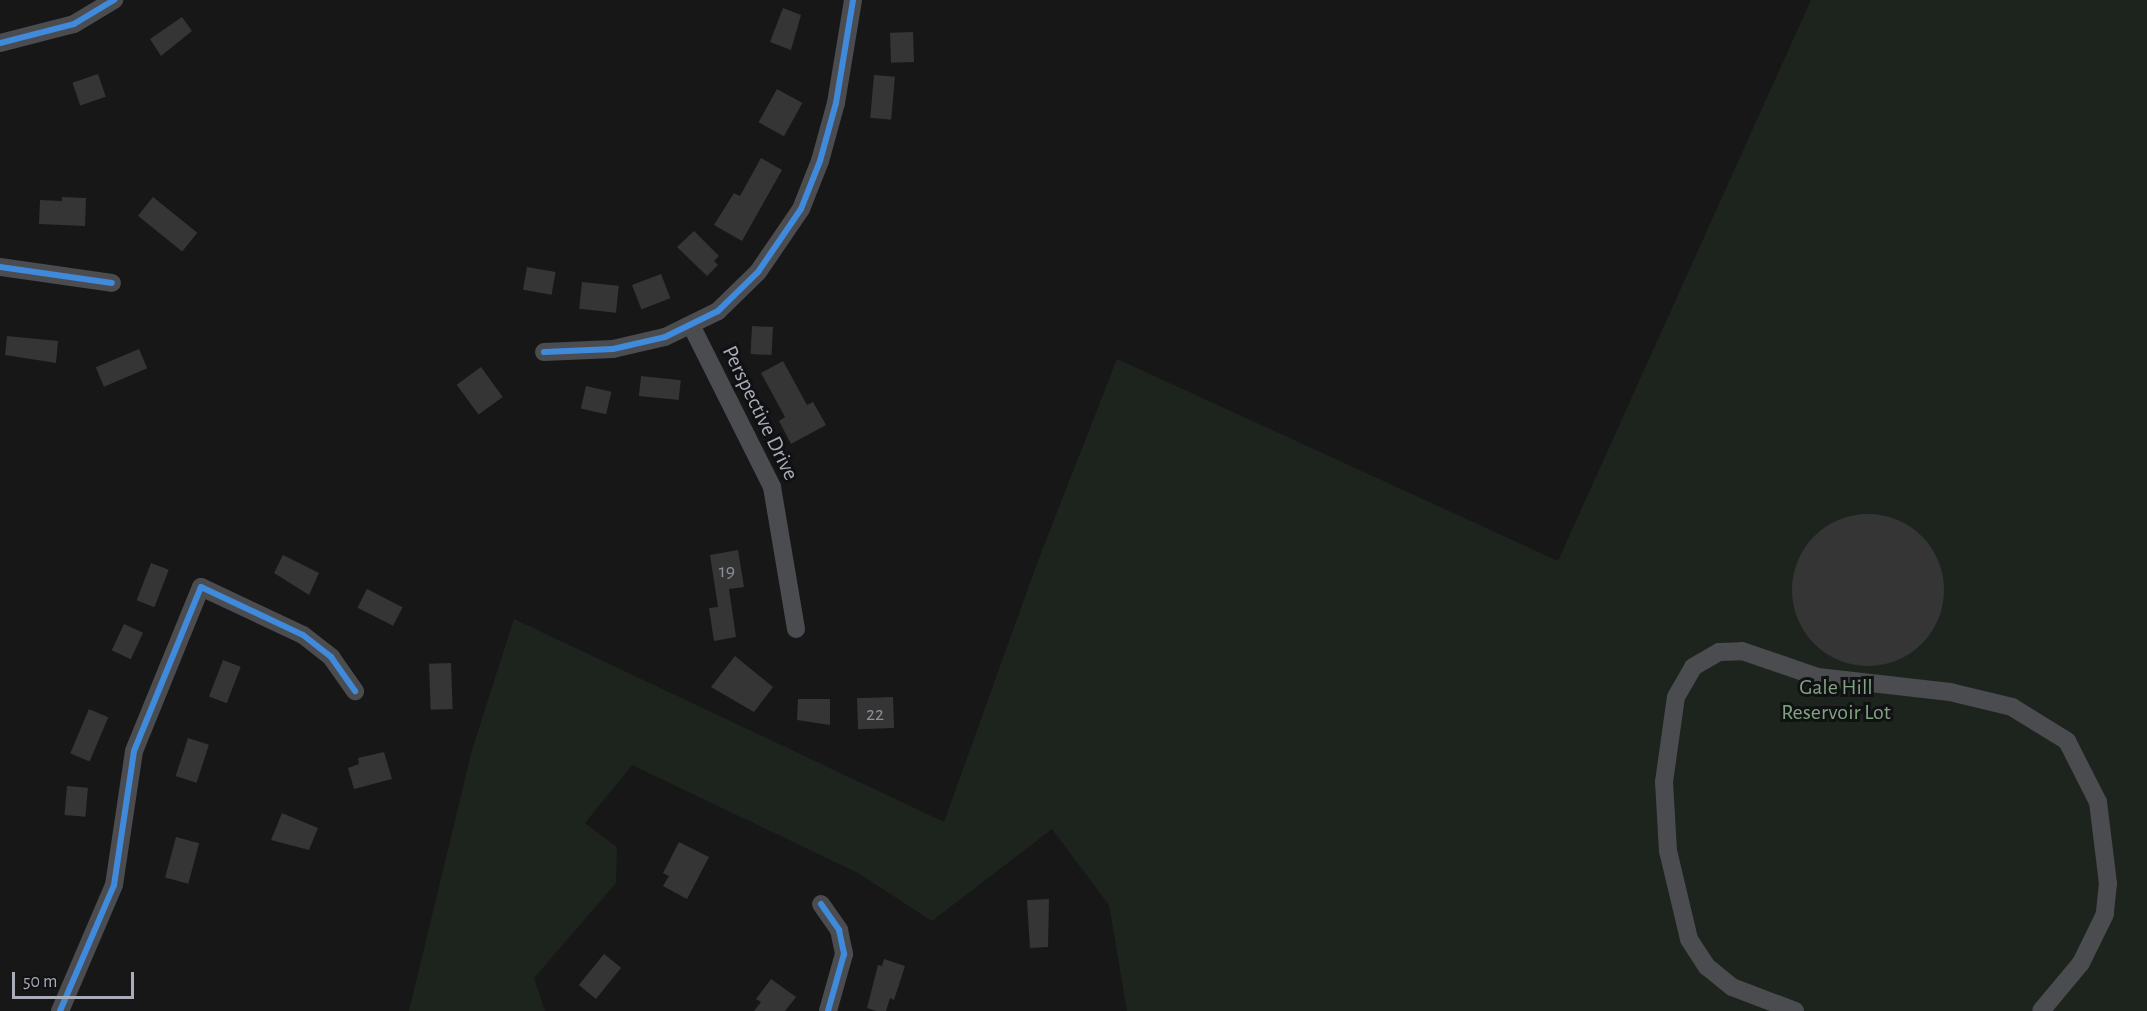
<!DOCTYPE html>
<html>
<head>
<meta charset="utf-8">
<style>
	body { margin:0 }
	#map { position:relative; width:2147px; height:1011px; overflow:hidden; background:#171717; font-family:"Alegreya Sans",sans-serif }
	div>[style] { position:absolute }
	.green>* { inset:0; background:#1d241e }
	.building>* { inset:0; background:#353536; transform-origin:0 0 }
	.round { border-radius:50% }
	.minor>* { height:18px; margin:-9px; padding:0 9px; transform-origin:9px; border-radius:9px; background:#4b4c50 }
	.cycleway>* { height:6px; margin:-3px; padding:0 3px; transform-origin:3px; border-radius:3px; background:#408adc }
	span { translate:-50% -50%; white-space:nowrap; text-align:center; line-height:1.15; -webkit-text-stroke:6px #111113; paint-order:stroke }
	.number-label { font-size:20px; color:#8b8f98 }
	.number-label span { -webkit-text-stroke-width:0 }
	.street-label { font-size:22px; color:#a8adb8 }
	.park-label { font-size:22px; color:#7fa381 }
	.scale { position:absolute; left:12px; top:972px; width:122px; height:27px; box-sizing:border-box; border:3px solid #a8adb8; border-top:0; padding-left:8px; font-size:18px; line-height:21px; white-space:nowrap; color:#a8adb8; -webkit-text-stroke:4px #111113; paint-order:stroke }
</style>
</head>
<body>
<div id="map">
	<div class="green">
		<div style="clip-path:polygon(1811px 0,2147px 0,2147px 1011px,1127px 1011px,1109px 905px,1052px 829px,932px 921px,858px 873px,632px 765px,585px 823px,617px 847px,616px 883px,534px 978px,545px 1011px,409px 1011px,472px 750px,514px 619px,944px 822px,1038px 561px,1117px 359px,1558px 561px)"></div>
	</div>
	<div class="building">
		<div style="clip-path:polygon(783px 8px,801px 15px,791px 50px,770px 42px)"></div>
		<div style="clip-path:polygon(182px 17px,192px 31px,161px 56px,150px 39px)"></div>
		<div style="left:913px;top:32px;width:30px;height:23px;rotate:88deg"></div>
		<div style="left:98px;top:74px;width:24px;height:27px;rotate:71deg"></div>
		<div style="left:874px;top:75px;width:21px;height:43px;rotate:5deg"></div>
		<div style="left:777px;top:89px;width:29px;height:38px;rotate:29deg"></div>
		<div style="clip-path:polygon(761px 158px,782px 170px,742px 241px,714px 225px,734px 193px,740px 196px)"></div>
		<div style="clip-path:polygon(62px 197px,86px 198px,85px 226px,39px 224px,40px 200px,62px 201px)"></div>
		<div style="left:153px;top:197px;width:57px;height:24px;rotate:39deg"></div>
		<div style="clip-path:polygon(694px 231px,719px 256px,714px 261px,718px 265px,707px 276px,677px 247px)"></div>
		<div style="left:527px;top:267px;width:29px;height:23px;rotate:10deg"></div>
		<div style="left:661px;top:274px;width:26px;height:31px;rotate:69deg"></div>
		<div style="left:582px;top:282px;width:37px;height:27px;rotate:6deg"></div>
		<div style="left:752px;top:326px;width:21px;height:28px;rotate:3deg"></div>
		<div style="clip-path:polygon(7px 336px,58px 341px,56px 363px,5px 355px)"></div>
		<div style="left:139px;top:349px;width:21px;height:47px;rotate:67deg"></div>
		<div style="clip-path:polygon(783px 361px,807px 405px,813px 402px,826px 425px,791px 444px,779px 421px,785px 417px,761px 373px)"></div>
		<div style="left:481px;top:367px;width:37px;height:30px;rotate:54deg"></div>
		<div style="left:641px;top:376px;width:40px;height:20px;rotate:6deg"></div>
		<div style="left:586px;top:386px;width:26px;height:23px;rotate:13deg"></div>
		<div class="round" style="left:1792px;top:514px;width:152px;height:152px"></div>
		<div style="clip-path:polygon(738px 550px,744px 587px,729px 589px,736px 637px,714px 641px,709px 608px,718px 607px,710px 555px)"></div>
		<div style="clip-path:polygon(283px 555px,319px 573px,309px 595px,274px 573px)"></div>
		<div style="left:151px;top:563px;width:19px;height:40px;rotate:21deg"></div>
		<div style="left:367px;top:589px;width:40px;height:21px;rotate:27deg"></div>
		<div style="left:124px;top:624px;width:21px;height:29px;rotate:25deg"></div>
		<div style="clip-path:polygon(735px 656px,773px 687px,754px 712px,711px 687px)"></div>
		<div style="left:223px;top:660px;width:19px;height:39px;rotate:21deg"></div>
		<div style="left:451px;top:663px;width:46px;height:22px;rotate:88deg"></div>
		<div style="left:893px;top:697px;width:31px;height:36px;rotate:88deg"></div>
		<div style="clip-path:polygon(798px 699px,830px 699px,830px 725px,797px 720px)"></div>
		<div style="left:89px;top:709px;width:21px;height:48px;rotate:23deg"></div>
		<div style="left:188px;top:738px;width:22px;height:40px;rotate:18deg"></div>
		<div style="clip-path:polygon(384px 752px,392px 779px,354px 789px,348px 768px,359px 764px,358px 758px)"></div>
		<div style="left:67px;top:786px;width:21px;height:29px;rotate:5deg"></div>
		<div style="clip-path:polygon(282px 813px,318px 828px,309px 850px,271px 840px)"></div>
		<div style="left:176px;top:837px;width:24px;height:42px;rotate:15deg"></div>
		<div style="clip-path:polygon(679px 842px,709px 857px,687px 899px,663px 886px,669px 876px,663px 873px)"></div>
		<div style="clip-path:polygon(1049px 899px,1048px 947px,1030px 948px,1027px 900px)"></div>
		<div style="left:604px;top:954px;width:22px;height:40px;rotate:39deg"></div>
		<div style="clip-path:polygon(884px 959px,905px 966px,894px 1000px,890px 998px,886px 1011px,876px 1011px,867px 1008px,878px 965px,882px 966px)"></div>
		<div style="clip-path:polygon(771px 979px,796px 997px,785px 1011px,754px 1011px,761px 1002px,756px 999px)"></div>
	</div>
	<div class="minor">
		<div style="left:0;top:43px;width:76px;rotate:-14.4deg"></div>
		<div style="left:74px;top:24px;width:47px;rotate:-31deg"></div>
		<div style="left:0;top:267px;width:113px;rotate:8.1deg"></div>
		<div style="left:692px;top:327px;width:179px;rotate:63.4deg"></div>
		<div style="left:772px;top:487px;width:144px;rotate:80.4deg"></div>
		<div style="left:544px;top:352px;width:69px;rotate:-2.5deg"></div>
		<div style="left:613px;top:349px;width:53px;rotate:-13deg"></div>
		<div style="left:665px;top:337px;width:59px;rotate:-26.1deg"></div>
		<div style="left:718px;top:311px;width:56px;rotate:-44.3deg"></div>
		<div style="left:758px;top:272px;width:76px;rotate:-55.7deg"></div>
		<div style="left:801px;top:209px;width:52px;rotate:-68.4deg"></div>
		<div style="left:820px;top:161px;width:60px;rotate:-74.6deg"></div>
		<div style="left:836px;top:103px;width:104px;rotate:-80.6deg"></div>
		<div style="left:821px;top:904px;width:32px;rotate:55deg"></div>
		<div style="left:839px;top:930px;width:25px;rotate:78deg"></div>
		<div style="left:844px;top:954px;width:59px;rotate:105.7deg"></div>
		<div style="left:60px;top:1011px;width:137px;rotate:-66.8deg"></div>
		<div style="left:114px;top:885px;width:135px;rotate:-81.5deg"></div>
		<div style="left:134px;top:751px;width:177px;rotate:-67.8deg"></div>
		<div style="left:201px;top:587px;width:113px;rotate:25.2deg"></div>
		<div style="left:303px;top:635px;width:36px;rotate:38deg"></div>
		<div style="left:331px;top:657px;width:42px;rotate:54.8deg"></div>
		<div style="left:1795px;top:1011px;width:67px;rotate:-159.1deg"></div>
		<div style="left:1732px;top:987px;width:32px;rotate:-141deg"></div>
		<div style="left:1707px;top:967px;width:33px;rotate:-123deg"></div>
		<div style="left:1689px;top:939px;width:90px;rotate:-103.4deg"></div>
		<div style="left:1668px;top:851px;width:69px;rotate:-93.3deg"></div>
		<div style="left:1664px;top:782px;width:86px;rotate:-82deg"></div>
		<div style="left:1676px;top:697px;width:34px;rotate:-60deg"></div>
		<div style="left:1693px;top:667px;width:30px;rotate:-30deg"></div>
		<div style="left:1719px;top:652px;width:23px;rotate:-2deg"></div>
		<div style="left:1742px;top:651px;width:80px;rotate:18.9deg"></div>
		<div style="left:1818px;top:677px;width:133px;rotate:6.5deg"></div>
		<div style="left:1950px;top:692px;width:64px;rotate:13.6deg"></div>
		<div style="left:2012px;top:707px;width:65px;rotate:31.7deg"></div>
		<div style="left:2067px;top:741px;width:68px;rotate:63.1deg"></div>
		<div style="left:2098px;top:802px;width:82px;rotate:83deg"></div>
		<div style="left:2108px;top:883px;width:31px;rotate:96deg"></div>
		<div style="left:2105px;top:914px;width:55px;rotate:116.1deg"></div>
		<div style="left:2081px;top:963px;width:62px;rotate:129.8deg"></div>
	</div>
	<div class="cycleway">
		<div style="left:0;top:43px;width:76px;rotate:-14.4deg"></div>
		<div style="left:74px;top:24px;width:47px;rotate:-31deg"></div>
		<div style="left:0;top:267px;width:113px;rotate:8.1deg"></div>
		<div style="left:544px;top:352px;width:69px;rotate:-2.5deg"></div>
		<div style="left:613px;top:349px;width:53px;rotate:-13deg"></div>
		<div style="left:665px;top:337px;width:59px;rotate:-26.1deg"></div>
		<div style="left:718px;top:311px;width:56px;rotate:-44.3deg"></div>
		<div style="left:758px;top:272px;width:76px;rotate:-55.7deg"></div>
		<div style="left:801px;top:209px;width:52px;rotate:-68.4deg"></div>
		<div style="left:820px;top:161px;width:60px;rotate:-74.6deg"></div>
		<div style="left:836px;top:103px;width:104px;rotate:-80.6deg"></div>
		<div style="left:821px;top:904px;width:32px;rotate:55deg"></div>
		<div style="left:839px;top:930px;width:25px;rotate:78deg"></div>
		<div style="left:844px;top:954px;width:59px;rotate:105.7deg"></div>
		<div style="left:60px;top:1011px;width:137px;rotate:-66.8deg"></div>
		<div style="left:114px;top:885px;width:135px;rotate:-81.5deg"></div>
		<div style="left:134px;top:751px;width:177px;rotate:-67.8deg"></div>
		<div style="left:201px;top:587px;width:113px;rotate:25.2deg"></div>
		<div style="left:303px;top:635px;width:36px;rotate:38deg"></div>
		<div style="left:331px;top:657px;width:42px;rotate:54.8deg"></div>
	</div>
	<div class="number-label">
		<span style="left:727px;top:571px">19</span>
		<span style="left:875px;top:714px">22</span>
	</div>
	<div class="street-label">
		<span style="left:760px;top:413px;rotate:64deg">Perspective Drive</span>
	</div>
	<div class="park-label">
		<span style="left:1836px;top:700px">Gale Hill<br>Reservoir Lot</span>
	</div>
	<div class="scale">50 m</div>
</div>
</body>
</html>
